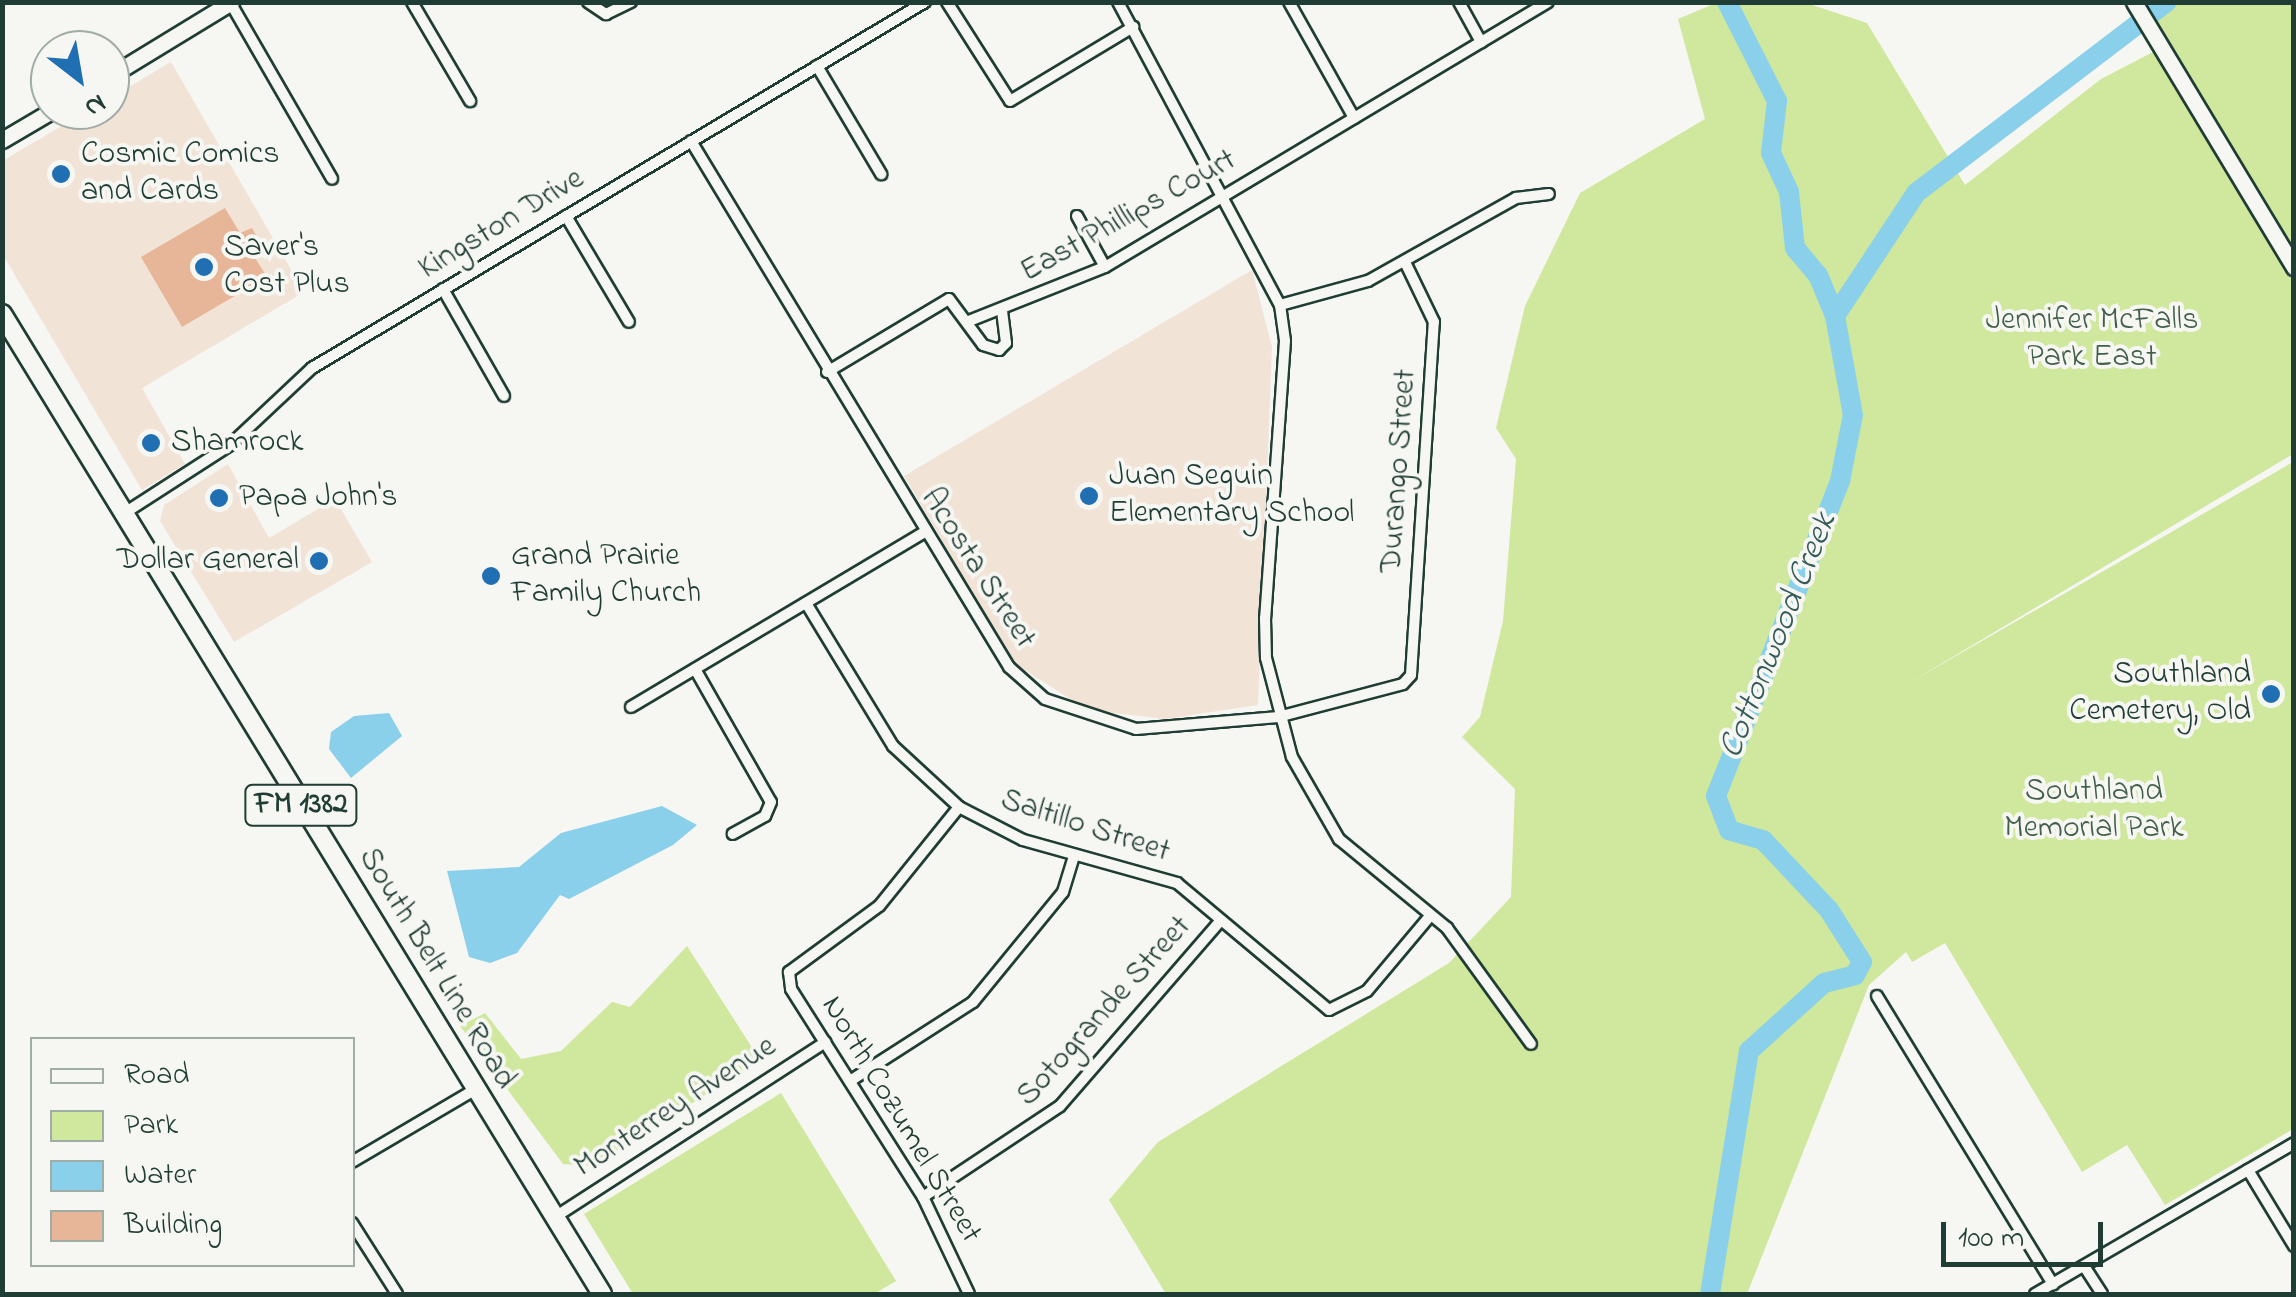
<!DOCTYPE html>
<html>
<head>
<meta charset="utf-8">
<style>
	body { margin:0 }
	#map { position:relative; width:2296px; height:1297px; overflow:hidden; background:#f6f6f2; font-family:"Indie Flower",sans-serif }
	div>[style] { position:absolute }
	.built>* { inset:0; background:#f2e3d7 }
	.green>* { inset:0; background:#cfe89d }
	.water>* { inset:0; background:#8ad0eb }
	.river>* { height:20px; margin:-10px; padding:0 10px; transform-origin:10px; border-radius:10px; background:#8ad0eb }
	.building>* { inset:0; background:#e7b698 }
	.roads { filter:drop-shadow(2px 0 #1f3d34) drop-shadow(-2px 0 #1f3d34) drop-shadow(0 2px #1f3d34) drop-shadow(0 -2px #1f3d34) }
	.street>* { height:10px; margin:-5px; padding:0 5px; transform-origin:5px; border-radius:5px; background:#f6f6f2 }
	.secondary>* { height:15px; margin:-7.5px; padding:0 7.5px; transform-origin:7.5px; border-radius:7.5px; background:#f6f6f2 }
	.primary>* { height:18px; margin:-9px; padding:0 9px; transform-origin:9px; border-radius:9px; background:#f6f6f2 }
	.dots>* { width:28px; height:28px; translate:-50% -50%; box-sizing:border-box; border:5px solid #f6f6f2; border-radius:50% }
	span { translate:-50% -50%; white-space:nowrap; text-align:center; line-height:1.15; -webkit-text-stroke:8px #f6f6f2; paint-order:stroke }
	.shield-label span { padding:2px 8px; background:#f6f6f2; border:2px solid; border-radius:8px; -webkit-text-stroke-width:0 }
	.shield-label { font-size:30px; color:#1f3d34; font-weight:700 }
	.poi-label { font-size:32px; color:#1f3d34 }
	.left { translate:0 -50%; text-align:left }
	.right { translate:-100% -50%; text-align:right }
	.street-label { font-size:32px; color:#1f3d34 }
	.park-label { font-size:32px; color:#425f49 }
	.water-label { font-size:35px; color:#345a59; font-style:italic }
	.frame { position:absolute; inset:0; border:5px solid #1f3d34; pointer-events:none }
	.legend { position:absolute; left:30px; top:1037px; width:325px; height:230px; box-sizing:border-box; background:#f6f6f2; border:2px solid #a0aca6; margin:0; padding:12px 18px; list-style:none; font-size:30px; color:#1f3d34 }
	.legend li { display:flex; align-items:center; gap:20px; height:50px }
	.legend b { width:50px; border:2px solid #a0aca6 }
	.north { position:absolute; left:30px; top:30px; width:100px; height:100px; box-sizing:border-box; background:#f6f6f2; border:2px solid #a0aca6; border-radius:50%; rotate:149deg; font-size:28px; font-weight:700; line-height:40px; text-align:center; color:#1f3d34 }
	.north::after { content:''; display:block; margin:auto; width:35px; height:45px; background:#1f6fb2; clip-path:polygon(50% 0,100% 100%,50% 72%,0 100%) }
	.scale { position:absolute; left:1941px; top:1222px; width:162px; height:45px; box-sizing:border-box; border:5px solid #1f3d34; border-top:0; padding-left:12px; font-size:30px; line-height:35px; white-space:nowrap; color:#1f3d34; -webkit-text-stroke:8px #f6f6f2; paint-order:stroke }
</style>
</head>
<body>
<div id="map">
	<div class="built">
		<div style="clip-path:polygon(171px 62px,304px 292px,142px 388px,185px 464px,142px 490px,3px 255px,2px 161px,89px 110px,110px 110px,110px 98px)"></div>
		<div style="clip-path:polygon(1252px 270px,1272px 347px,1258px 705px,1165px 719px,1088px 710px,1015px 664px,904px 476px)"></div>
		<div style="clip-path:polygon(228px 464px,269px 538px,335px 499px,372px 562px,234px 642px,160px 521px,164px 505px)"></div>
	</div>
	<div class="green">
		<div style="clip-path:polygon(1803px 2px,1867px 23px,1965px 185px,2101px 79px,2155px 51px,2293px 282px,2293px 454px,1909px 683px,2293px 462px,2293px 1129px,2165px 1205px,2127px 1145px,2082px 1172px,1945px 943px,1912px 962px,1906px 952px,1869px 985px,1747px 1294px,1166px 1294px,1109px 1200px,1158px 1142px,1449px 963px,1511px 897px,1515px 789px,1462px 737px,1480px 717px,1503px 621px,1516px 459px,1496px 428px,1525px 306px,1580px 193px,1705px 119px,1678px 19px,1716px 3px)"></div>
		<div style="clip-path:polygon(2144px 3px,2293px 3px,2293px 254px)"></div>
		<div style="clip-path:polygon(687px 946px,760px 1060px,593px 1166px,563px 1164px,460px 1026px,485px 1013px,521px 1059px,561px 1051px,612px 1002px,630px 1007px)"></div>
		<div style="clip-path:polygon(781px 1093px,896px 1281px,874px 1294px,633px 1294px,584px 1214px)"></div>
	</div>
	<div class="water">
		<div style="clip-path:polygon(389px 713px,402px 736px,351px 778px,329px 749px,331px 732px,354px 716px)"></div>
		<div style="clip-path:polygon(662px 806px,697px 825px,673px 845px,569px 899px,560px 895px,517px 953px,490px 963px,469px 957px,447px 871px,519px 867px,561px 833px)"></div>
	</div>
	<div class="river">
		<div style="left:1727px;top:2px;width:111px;rotate:63.2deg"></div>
		<div style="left:1777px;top:101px;width:52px;rotate:96.6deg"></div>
		<div style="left:1771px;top:153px;width:43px;rotate:65.2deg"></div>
		<div style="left:1789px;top:192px;width:56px;rotate:83.9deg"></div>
		<div style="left:1795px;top:248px;width:35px;rotate:50deg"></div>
		<div style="left:1818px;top:275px;width:44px;rotate:67.5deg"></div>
		<div style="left:1710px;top:1294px;width:246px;rotate:-80.9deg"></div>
		<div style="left:1749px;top:1051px;width:101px;rotate:-42.2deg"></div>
		<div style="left:1824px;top:983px;width:32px;rotate:-14deg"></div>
		<div style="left:1855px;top:975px;width:15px;rotate:-62deg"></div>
		<div style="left:1862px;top:962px;width:62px;rotate:-122.4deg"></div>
		<div style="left:1829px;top:910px;width:96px;rotate:-133.3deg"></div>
		<div style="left:1763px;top:840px;width:35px;rotate:-164deg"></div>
		<div style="left:1729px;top:830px;width:36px;rotate:-111deg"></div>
		<div style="left:1716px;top:796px;width:339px;rotate:-68.5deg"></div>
		<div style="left:1840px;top:481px;width:67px;rotate:-78.9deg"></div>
		<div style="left:1853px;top:415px;width:101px;rotate:-100.3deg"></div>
		<div style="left:1835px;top:316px;width:147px;rotate:-56.6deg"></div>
		<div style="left:1916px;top:193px;width:315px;rotate:-37.3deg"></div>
	</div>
	<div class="building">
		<div style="clip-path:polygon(225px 208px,240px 233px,252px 228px,262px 246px,252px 253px,267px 277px,182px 327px,141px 257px)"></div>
	</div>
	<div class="roads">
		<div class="street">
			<div style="left:230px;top:2px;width:204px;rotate:60deg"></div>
			<div style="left:412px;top:2px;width:115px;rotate:59.6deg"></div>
			<div style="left:588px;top:2px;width:22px;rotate:34deg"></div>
			<div style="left:606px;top:14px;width:28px;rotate:-26deg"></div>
			<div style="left:947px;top:2px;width:117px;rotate:57.5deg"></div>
			<div style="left:1010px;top:101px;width:144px;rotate:-31deg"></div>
			<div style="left:1118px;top:2px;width:344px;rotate:61.9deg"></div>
			<div style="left:1280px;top:305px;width:36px;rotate:82deg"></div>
			<div style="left:1285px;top:341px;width:278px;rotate:94.1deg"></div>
			<div style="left:1265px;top:618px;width:40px;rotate:88.6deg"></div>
			<div style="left:1266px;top:658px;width:102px;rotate:75.3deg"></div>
			<div style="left:1292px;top:757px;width:95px;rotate:60.2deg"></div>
			<div style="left:1339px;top:839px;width:140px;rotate:39.5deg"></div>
			<div style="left:1447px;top:928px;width:143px;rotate:54.1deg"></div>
			<div style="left:1289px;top:2px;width:133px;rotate:60.7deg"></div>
			<div style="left:1459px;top:2px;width:46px;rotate:61.2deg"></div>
			<div style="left:817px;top:66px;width:126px;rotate:59.3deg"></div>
			<div style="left:691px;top:141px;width:615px;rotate:58.84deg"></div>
			<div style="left:1009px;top:667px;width:48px;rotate:41.6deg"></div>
			<div style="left:1045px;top:699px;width:96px;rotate:18.2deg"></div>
			<div style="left:1136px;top:729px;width:143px;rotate:-4.8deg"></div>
			<div style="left:1278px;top:717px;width:129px;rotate:-14.8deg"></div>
			<div style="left:1403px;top:684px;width:12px;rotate:-48deg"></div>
			<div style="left:1411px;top:675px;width:354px;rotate:-86.3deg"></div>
			<div style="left:1434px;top:322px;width:64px;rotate:-115.8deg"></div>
			<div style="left:566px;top:216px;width:123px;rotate:59.3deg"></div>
			<div style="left:1077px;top:216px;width:58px;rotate:61.2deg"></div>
			<div style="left:443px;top:289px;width:123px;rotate:60.3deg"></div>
			<div style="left:1280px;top:305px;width:91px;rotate:-15.3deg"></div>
			<div style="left:1368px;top:281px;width:170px;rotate:-29.3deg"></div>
			<div style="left:1516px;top:198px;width:33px;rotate:-7deg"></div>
			<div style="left:969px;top:321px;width:146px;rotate:-21.7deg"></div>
			<div style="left:1105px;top:267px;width:516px;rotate:-30.89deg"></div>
			<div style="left:827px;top:372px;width:142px;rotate:-30.9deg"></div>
			<div style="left:949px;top:299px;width:57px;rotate:53.5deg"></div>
			<div style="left:983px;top:345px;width:17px;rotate:17deg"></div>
			<div style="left:999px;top:350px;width:10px;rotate:-45deg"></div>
			<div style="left:1006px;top:343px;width:32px;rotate:-97deg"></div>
			<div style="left:123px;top:514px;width:127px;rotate:-32.8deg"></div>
			<div style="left:230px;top:445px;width:112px;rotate:-43.2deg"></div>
			<div style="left:312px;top:368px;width:714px;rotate:-30.84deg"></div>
			<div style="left:806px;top:603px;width:167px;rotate:58.7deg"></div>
			<div style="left:893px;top:746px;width:90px;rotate:42.7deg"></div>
			<div style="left:959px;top:807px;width:72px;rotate:27.3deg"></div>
			<div style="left:1023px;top:840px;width:160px;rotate:15.6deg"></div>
			<div style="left:1177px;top:883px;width:198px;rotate:39.9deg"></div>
			<div style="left:1329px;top:1010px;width:42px;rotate:-26.6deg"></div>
			<div style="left:1367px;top:991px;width:98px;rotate:-50deg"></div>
			<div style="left:695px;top:669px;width:153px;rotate:60.3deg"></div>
			<div style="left:771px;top:802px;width:15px;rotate:113deg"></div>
			<div style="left:765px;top:816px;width:37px;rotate:151deg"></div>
			<div style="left:631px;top:707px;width:340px;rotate:-30.8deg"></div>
			<div style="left:959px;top:807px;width:127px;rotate:128.9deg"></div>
			<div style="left:879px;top:906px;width:112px;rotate:143.7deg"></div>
			<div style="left:789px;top:972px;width:17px;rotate:83deg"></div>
			<div style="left:791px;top:989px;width:246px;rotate:57.6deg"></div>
			<div style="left:923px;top:1197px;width:107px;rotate:64.6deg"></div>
			<div style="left:1877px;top:996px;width:338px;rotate:58.6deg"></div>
			<div style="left:850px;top:1081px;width:146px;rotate:-32.7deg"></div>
			<div style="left:973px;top:1002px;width:142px;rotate:-50.7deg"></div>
			<div style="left:1063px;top:892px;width:37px;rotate:-73deg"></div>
			<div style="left:352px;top:1162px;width:142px;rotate:-30.5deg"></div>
			<div style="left:2248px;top:1170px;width:89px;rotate:58.8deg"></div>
			<div style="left:923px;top:1197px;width:164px;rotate:-33.6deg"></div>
			<div style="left:1060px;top:1106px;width:245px;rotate:-49.1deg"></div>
			<div style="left:555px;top:1217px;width:322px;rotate:-32.9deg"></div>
			<div style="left:352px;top:1223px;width:84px;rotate:57.6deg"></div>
			<div style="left:2084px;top:1266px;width:33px;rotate:57deg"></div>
			<div style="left:2035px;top:1294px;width:300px;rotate:-30.2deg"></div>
		</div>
		<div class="secondary">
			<div style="left:2134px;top:2px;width:310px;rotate:58.9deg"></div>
			<div style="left:110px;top:76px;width:142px;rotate:-31.4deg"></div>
			<div style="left:2px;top:140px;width:59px;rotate:-30.5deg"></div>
		</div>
		<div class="primary">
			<div style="left:2px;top:314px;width:1149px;rotate:58.52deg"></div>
		</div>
	</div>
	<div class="dots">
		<div style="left:61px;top:174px;background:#1f6fb2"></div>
		<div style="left:204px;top:267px;background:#1f6fb2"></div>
		<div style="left:151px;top:443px;background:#1f6fb2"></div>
		<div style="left:1089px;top:496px;background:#1f6fb2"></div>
		<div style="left:219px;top:498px;background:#1f6fb2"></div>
		<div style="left:319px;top:561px;background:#1f6fb2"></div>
		<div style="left:491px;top:576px;background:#1f6fb2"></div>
		<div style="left:2271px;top:694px;background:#1f6fb2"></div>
	</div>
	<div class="shield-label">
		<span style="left:301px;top:805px">FM 1382</span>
	</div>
	<div class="poi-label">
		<span class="left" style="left:81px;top:174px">Cosmic Comics<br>and Cards</span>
		<span class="left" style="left:224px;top:267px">Saver's<br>Cost Plus</span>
		<span class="left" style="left:171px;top:443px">Shamrock</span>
		<span class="left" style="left:1109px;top:496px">Juan Seguin<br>Elementary School</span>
		<span class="left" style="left:239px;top:498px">Papa John's</span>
		<span class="left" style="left:511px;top:576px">Grand Prairie<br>Family Church</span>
		<span class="right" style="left:299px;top:561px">Dollar General</span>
		<span class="right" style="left:2251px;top:694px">Southland<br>Cemetery, Old</span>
	</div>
	<div class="street-label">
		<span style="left:1129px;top:217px;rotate:-29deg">East Phillips Court</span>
		<span style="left:502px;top:225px;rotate:-31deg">Kingston Drive</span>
		<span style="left:1400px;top:471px;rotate:-86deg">Durango Street</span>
		<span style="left:977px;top:569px;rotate:57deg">Acosta Street</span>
		<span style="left:1085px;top:827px;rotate:18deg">Saltillo Street</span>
		<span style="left:436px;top:969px;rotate:59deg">South Belt Line Road</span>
		<span style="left:1105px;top:1012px;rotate:-48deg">Sotogrande Street</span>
		<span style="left:676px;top:1108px;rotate:-33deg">Monterrey Avenue</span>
		<span style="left:900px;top:1120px;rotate:59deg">North Cozumel Street</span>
	</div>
	<div class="park-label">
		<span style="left:2092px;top:340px">Jennifer McFalls<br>Park East</span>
		<span style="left:2094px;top:811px">Southland<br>Memorial Park</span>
	</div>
	<div class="water-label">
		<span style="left:1779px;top:636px;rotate:-68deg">Cottonwood Creek</span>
	</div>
	<div class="frame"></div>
	<ul class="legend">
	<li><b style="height:12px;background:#f6f6f2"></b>Road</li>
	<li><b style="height:28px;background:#cfe89d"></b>Park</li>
	<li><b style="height:28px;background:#8ad0eb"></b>Water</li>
	<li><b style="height:28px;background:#e7b698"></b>Building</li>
	</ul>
	<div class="north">N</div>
	<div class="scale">100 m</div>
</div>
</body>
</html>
